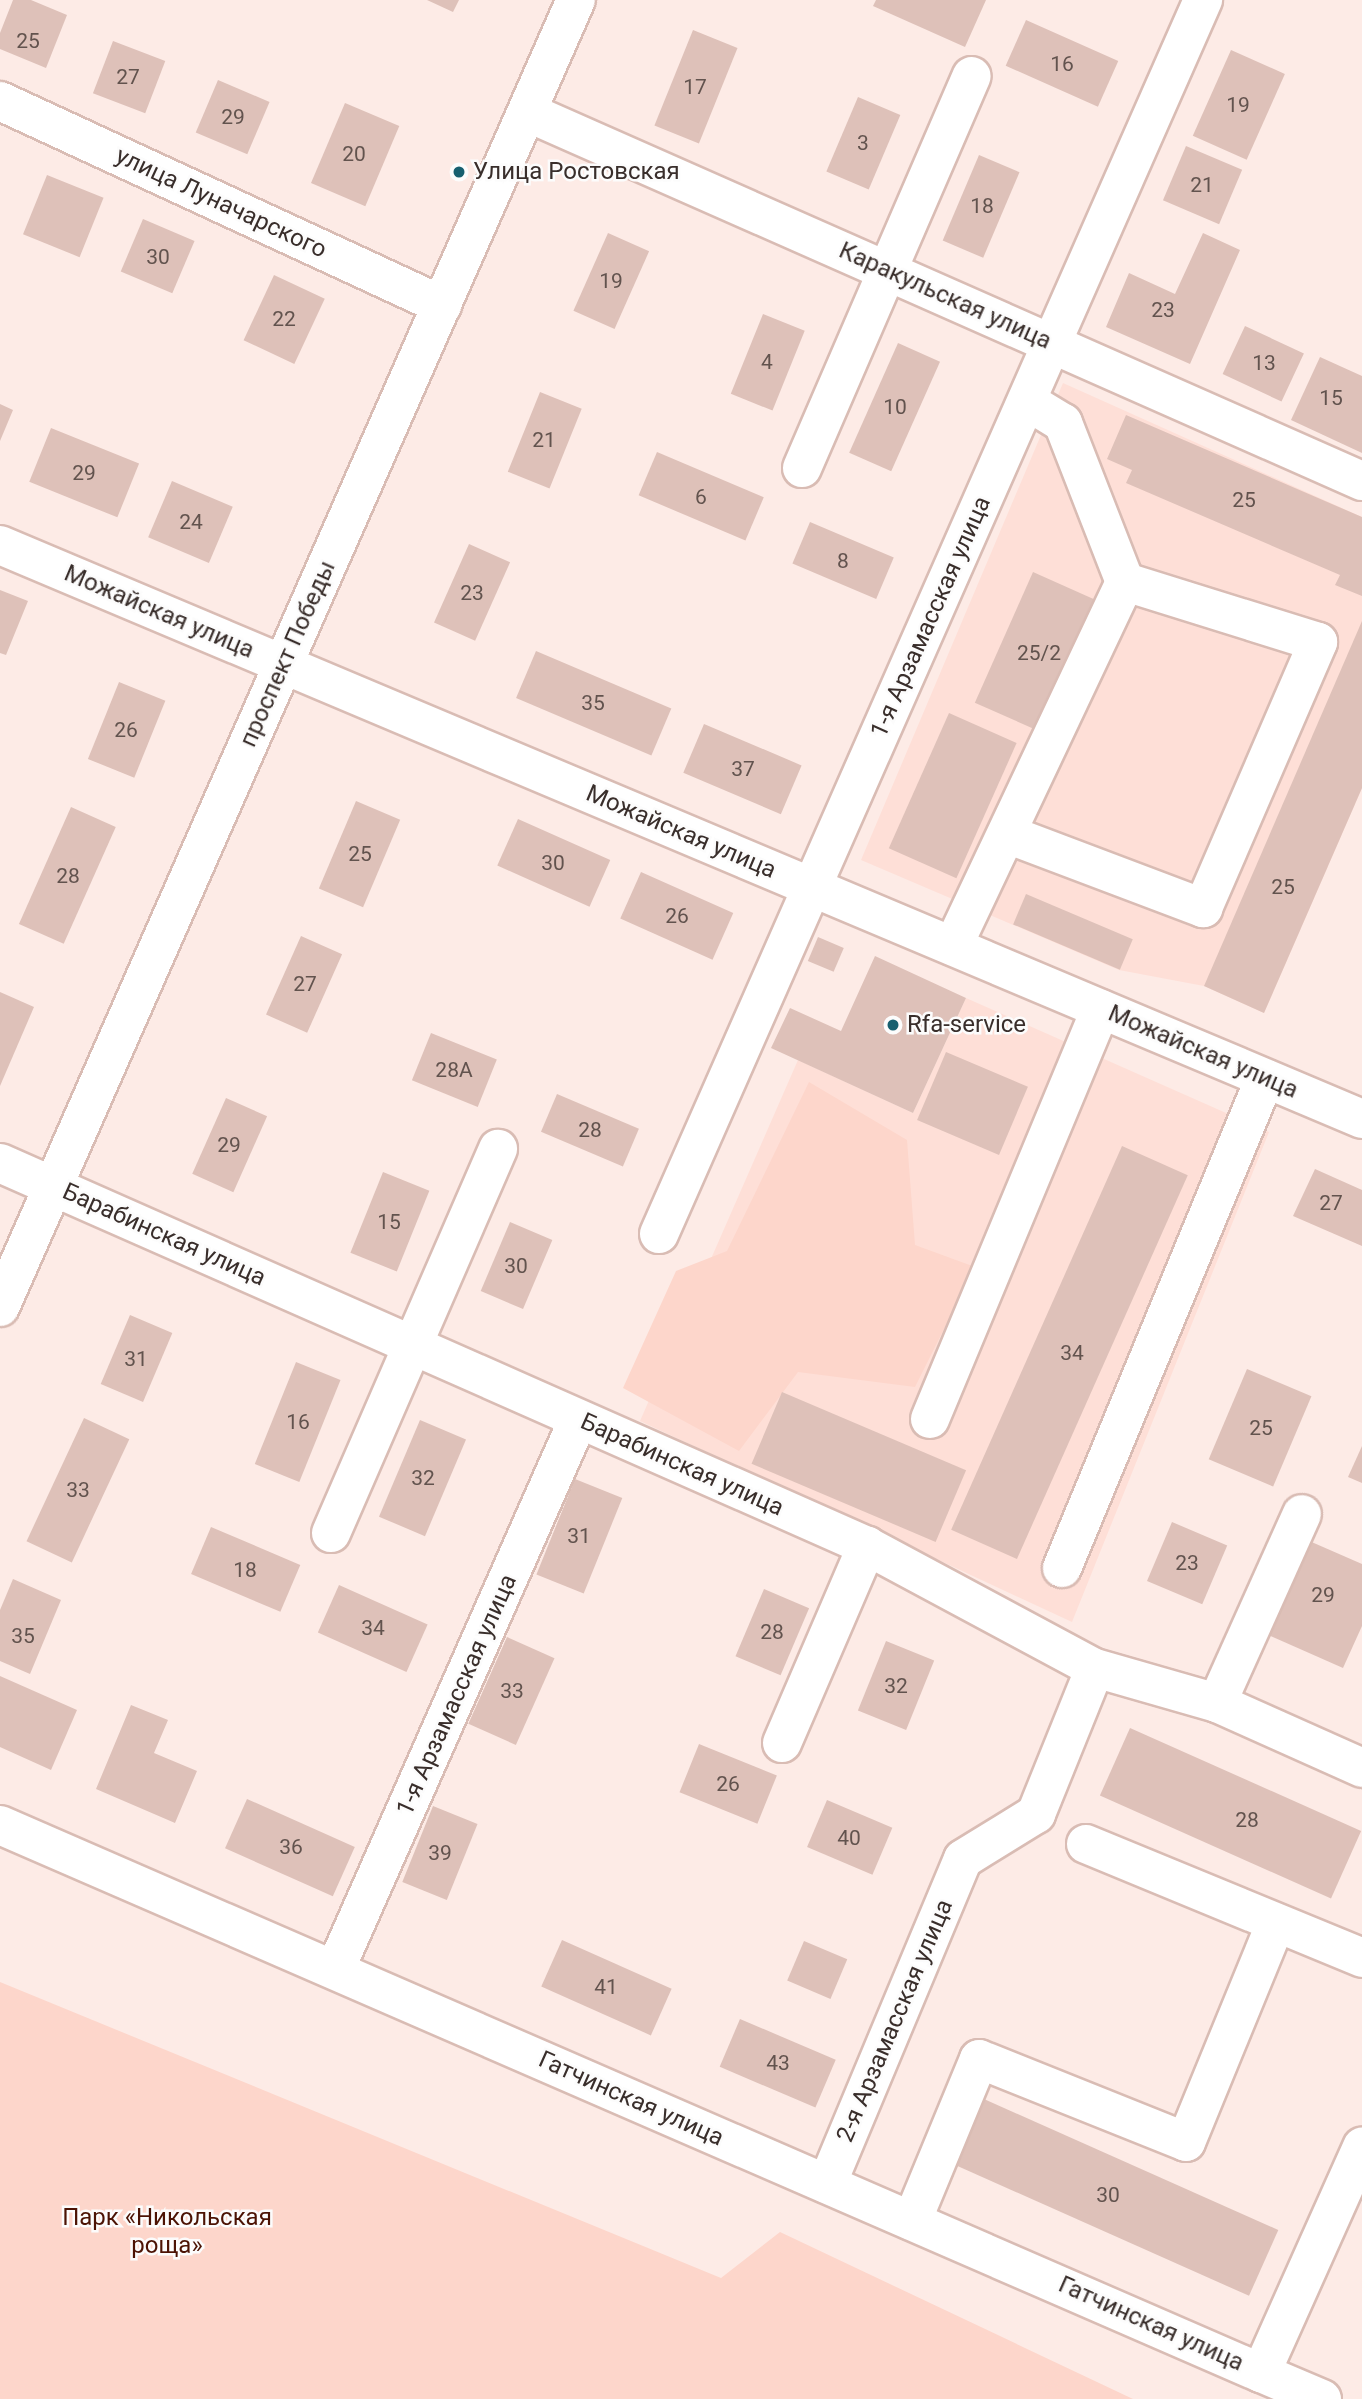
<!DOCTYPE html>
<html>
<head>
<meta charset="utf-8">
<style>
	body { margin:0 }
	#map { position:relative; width:1362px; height:2399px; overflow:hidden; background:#fdebe6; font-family:Roboto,sans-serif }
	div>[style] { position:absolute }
	.built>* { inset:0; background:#fedfd7 }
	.green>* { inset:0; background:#fdd6cb }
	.building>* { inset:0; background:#dec1b9; transform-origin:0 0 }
	.roads { filter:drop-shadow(2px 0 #d9bcb4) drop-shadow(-2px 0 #d9bcb4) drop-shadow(0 2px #d9bcb4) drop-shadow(0 -2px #d9bcb4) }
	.minor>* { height:38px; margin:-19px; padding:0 19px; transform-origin:19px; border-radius:19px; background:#fff }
	.major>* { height:38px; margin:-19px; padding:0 19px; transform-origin:19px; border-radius:19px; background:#fff }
	.dots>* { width:19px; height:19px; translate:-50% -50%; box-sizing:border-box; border:4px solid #fcfcfc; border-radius:50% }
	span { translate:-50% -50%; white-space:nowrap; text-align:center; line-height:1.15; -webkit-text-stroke:5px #fcfcfc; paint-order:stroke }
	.number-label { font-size:21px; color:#62534e }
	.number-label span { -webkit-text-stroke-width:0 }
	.poi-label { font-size:24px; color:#392e2b }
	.left { translate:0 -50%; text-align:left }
	.street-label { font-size:24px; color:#392e2b }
	.park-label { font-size:24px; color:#4c1304 }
</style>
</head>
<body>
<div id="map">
	<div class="built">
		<div style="clip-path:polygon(1063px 383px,1362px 517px,1362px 788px,1264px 1013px,1204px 986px,1119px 970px,861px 860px)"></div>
		<div style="clip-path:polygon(966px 998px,1269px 1132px,1072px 1622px,640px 1421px,798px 1060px,913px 1113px)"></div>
	</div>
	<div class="green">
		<div style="clip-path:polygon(809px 1082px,907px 1140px,915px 1245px,975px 1267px,915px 1387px,798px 1372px,739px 1451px,623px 1388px,676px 1271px,727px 1251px)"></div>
		<div style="clip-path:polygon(0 1982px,721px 2278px,780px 2232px,1133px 2399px,0 2399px)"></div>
	</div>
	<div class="building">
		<div style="clip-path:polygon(13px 0,31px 0,67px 15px,46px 68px,0 49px,0 33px)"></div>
		<div style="clip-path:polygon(427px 0,459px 0,453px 12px)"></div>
		<div style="clip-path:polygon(876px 0,986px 0,965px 47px,873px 6px)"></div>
		<div style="left:1026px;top:20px;width:101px;height:50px;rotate:24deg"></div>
		<div style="left:693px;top:30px;width:48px;height:103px;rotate:22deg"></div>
		<div style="left:113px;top:41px;width:56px;height:56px;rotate:21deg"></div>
		<div style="left:1231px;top:50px;width:59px;height:94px;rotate:24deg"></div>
		<div style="left:218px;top:80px;width:56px;height:57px;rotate:23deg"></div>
		<div style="left:858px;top:97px;width:46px;height:81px;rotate:23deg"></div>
		<div style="left:345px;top:103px;width:59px;height:87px;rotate:23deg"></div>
		<div style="left:1186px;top:146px;width:61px;height:59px;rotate:23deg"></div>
		<div style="left:979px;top:155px;width:44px;height:93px;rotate:23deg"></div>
		<div style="left:47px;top:175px;width:61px;height:64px;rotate:22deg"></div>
		<div style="left:143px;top:219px;width:56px;height:57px;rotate:23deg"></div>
		<div style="left:608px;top:233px;width:45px;height:85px;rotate:24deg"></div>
		<div style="clip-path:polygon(1203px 233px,1240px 250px,1190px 364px,1106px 327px,1129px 273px,1175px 294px)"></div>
		<div style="left:274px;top:275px;width:56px;height:72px;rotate:25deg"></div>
		<div style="left:763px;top:314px;width:45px;height:86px;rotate:22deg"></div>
		<div style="left:1245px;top:326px;width:65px;height:53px;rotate:25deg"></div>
		<div style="left:898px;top:343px;width:46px;height:120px;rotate:24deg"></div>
		<div style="clip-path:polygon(1320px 357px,1362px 376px,1362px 453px,1291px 420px)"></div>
		<div style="left:540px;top:392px;width:45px;height:86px;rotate:22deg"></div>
		<div style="clip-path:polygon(0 404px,13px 410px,0 441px)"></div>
		<div style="clip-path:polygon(1126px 415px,1362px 517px,1362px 596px,1335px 585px,1340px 575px,1126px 483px,1132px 470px,1107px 459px)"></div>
		<div style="left:51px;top:428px;width:95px;height:58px;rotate:22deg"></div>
		<div style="left:657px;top:452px;width:116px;height:47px;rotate:23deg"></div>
		<div style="left:172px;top:481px;width:66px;height:61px;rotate:23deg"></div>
		<div style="left:810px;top:522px;width:91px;height:45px;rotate:23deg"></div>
		<div style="left:469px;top:544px;width:45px;height:86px;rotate:24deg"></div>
		<div style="left:1033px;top:572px;width:76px;height:143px;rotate:24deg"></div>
		<div style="clip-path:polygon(0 590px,28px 601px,6px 655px,0 653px)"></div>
		<div style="clip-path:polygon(1362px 621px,1362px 788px,1264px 1013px,1204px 986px)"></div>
		<div style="left:536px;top:651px;width:147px;height:51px;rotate:23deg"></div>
		<div style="left:119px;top:682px;width:50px;height:83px;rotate:22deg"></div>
		<div style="left:949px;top:713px;width:74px;height:148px;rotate:24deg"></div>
		<div style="left:704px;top:724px;width:106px;height:53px;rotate:23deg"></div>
		<div style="left:356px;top:801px;width:48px;height:95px;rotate:23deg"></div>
		<div style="left:71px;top:807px;width:49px;height:128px;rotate:24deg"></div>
		<div style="left:518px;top:819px;width:101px;height:51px;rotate:24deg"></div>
		<div style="left:641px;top:872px;width:101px;height:51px;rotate:24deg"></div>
		<div style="left:1026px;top:894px;width:116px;height:33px;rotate:23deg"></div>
		<div style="left:301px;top:936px;width:45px;height:86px;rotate:24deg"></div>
		<div style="left:818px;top:937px;width:28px;height:26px;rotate:23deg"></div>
		<div style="clip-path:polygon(875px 956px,966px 998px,913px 1113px,771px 1048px,790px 1008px,841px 1031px)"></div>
		<div style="clip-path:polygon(0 992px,34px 1007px,0 1086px)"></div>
		<div style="left:431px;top:1033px;width:71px;height:51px;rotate:22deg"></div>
		<div style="left:946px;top:1052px;width:89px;height:74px;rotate:23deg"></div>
		<div style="left:557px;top:1094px;width:89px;height:41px;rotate:23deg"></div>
		<div style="left:226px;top:1098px;width:45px;height:83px;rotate:24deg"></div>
		<div style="left:1122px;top:1146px;width:72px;height:420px;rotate:24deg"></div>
		<div style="clip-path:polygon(1315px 1169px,1362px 1190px,1362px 1246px,1293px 1216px)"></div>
		<div style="left:383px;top:1172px;width:50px;height:87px;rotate:22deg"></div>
		<div style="left:510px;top:1222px;width:46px;height:75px;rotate:23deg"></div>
		<div style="left:130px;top:1315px;width:46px;height:75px;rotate:23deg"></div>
		<div style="left:296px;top:1362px;width:48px;height:110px;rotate:22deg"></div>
		<div style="left:1247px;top:1369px;width:70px;height:98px;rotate:23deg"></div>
		<div style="left:782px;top:1392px;width:200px;height:78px;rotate:23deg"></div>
		<div style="left:84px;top:1418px;width:50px;height:136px;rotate:25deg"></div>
		<div style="left:420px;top:1420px;width:50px;height:105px;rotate:23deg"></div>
		<div style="clip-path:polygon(1362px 1446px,1362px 1483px,1348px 1477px)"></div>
		<div style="left:575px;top:1479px;width:51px;height:103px;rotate:22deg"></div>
		<div style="left:1172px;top:1522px;width:60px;height:64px;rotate:23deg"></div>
		<div style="left:211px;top:1527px;width:97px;height:51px;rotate:23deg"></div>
		<div style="clip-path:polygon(1307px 1540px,1362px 1564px,1362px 1626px,1343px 1668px,1266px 1634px)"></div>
		<div style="clip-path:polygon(13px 1579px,61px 1600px,30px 1674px,0 1661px,0 1610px)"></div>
		<div style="left:339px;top:1585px;width:97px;height:52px;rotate:24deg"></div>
		<div style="left:764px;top:1589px;width:49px;height:73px;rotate:23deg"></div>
		<div style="left:507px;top:1637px;width:52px;height:95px;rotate:24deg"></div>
		<div style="left:886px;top:1641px;width:52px;height:75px;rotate:22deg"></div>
		<div style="clip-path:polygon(0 1676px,77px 1710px,51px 1770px,0 1747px)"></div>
		<div style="clip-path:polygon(131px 1705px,168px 1720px,154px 1753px,197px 1771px,175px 1823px,96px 1789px)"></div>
		<div style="left:1130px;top:1728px;width:253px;height:74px;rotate:24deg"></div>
		<div style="left:699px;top:1744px;width:84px;height:52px;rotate:22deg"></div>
		<div style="left:247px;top:1799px;width:118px;height:54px;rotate:24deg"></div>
		<div style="left:827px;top:1800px;width:71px;height:51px;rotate:23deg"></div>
		<div style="left:433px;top:1806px;width:48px;height:82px;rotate:22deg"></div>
		<div style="left:562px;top:1940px;width:120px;height:51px;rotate:24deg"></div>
		<div style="left:804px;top:1941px;width:47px;height:43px;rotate:23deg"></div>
		<div style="left:740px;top:2019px;width:104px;height:52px;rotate:23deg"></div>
		<div style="left:975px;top:2095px;width:332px;height:72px;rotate:24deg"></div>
	</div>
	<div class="roads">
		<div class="minor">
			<div style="left:0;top:101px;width:487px;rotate:24.8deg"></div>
			<div style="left:527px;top:112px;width:913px;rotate:23.84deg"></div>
			<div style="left:802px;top:468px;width:427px;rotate:-66.6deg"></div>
			<div style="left:0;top:545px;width:1478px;rotate:22.85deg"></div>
			<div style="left:1007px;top:834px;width:210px;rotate:20.7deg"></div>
			<div style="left:1203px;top:908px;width:290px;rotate:-66.6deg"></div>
			<div style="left:1318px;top:642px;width:202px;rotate:-162.7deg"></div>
			<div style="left:953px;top:946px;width:403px;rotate:-64.7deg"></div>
			<div style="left:1125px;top:582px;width:171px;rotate:-111.3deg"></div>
			<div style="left:1063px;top:423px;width:42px;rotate:-148.6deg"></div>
			<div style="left:0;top:1163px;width:948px;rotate:23.83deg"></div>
			<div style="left:867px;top:1546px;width:259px;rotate:28.2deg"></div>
			<div style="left:1095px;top:1668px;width:127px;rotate:16deg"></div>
			<div style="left:1217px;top:1703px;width:159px;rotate:24.1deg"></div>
			<div style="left:659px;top:1234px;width:1349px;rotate:-66.21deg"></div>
			<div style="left:930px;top:1419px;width:444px;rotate:-67.4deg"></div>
			<div style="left:331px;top:1533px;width:419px;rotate:-66.5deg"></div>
			<div style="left:1062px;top:1568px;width:530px;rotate:-67.5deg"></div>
			<div style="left:1217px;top:1703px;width:207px;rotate:-65.8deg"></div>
			<div style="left:782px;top:1743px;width:215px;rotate:-66.7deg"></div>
			<div style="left:0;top:1825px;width:1375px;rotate:23.49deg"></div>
			<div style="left:1086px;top:1844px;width:299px;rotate:22.4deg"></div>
			<div style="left:335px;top:1970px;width:601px;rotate:-66.16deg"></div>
			<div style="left:827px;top:2184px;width:352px;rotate:-67.3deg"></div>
			<div style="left:963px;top:1859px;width:86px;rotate:-31.7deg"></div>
			<div style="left:1036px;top:1814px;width:157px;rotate:-68deg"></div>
			<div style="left:912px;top:2221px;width:175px;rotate:-67.5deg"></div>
			<div style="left:979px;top:2059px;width:223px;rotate:21.8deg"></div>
			<div style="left:1186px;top:2142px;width:237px;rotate:-67.7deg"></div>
			<div style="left:1322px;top:2399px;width:66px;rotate:-156.9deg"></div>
			<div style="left:1261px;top:2373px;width:248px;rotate:-65.9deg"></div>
		</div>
		<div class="major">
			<div style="left:0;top:1307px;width:1428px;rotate:-66.22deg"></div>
		</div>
	</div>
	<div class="dots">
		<div style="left:459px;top:172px;background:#175f6f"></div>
		<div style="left:893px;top:1025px;background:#175f6f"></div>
	</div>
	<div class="number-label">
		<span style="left:28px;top:41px">25</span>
		<span style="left:1062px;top:64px">16</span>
		<span style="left:128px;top:77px">27</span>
		<span style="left:695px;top:87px">17</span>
		<span style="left:1238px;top:105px">19</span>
		<span style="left:233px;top:117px">29</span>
		<span style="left:863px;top:143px">3</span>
		<span style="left:354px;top:154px">20</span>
		<span style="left:1202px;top:185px">21</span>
		<span style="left:982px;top:206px">18</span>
		<span style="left:158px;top:257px">30</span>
		<span style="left:611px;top:281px">19</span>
		<span style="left:1163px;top:310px">23</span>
		<span style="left:284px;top:319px">22</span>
		<span style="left:767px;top:362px">4</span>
		<span style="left:1264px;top:363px">13</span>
		<span style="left:1331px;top:398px">15</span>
		<span style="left:895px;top:407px">10</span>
		<span style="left:544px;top:440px">21</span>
		<span style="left:84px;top:473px">29</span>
		<span style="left:701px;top:497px">6</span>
		<span style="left:1244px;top:500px">25</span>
		<span style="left:191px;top:522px">24</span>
		<span style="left:843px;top:561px">8</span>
		<span style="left:472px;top:593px">23</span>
		<span style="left:1039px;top:653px">25/2</span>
		<span style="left:593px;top:703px">35</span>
		<span style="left:126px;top:730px">26</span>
		<span style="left:743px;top:769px">37</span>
		<span style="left:360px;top:854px">25</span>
		<span style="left:553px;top:863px">30</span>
		<span style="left:68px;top:876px">28</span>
		<span style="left:1283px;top:887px">25</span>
		<span style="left:677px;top:916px">26</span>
		<span style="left:305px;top:984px">27</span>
		<span style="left:454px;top:1070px">28А</span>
		<span style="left:590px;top:1130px">28</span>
		<span style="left:229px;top:1145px">29</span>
		<span style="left:1331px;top:1203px">27</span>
		<span style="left:389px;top:1222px">15</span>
		<span style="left:516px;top:1266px">30</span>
		<span style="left:1072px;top:1353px">34</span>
		<span style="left:136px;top:1359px">31</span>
		<span style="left:298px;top:1422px">16</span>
		<span style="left:1261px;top:1428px">25</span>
		<span style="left:423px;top:1478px">32</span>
		<span style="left:78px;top:1490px">33</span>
		<span style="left:579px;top:1536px">31</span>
		<span style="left:1187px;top:1563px">23</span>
		<span style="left:245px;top:1570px">18</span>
		<span style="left:1323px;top:1595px">29</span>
		<span style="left:373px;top:1628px">34</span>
		<span style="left:772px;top:1632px">28</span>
		<span style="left:23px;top:1636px">35</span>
		<span style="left:896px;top:1686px">32</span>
		<span style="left:512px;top:1691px">33</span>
		<span style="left:728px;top:1784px">26</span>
		<span style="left:1247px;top:1820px">28</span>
		<span style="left:849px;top:1838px">40</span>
		<span style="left:291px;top:1847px">36</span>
		<span style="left:440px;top:1853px">39</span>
		<span style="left:606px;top:1987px">41</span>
		<span style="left:778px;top:2063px">43</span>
		<span style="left:1108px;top:2195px">30</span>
	</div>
	<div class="poi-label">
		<span class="left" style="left:473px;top:172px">Улица Ростовская</span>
		<span class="left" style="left:907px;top:1025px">Rfa-service</span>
	</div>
	<div class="street-label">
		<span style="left:221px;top:203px;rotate:25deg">улица Луначарского</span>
		<span style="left:945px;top:296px;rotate:24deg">Каракульская улица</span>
		<span style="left:159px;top:612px;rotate:23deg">Можайская улица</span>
		<span style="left:931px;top:617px;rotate:-66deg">1-я Арзамасская улица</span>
		<span style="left:288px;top:654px;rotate:-66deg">проспект Победы</span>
		<span style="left:681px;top:832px;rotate:23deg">Можайская улица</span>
		<span style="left:1203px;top:1052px;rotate:23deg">Можайская улица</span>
		<span style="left:164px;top:1235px;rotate:24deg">Барабинская улица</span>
		<span style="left:682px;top:1465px;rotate:24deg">Барабинская улица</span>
		<span style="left:457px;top:1695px;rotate:-66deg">1-я Арзамасская улица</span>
		<span style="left:895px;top:2021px;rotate:-67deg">2-я Арзамасская улица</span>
		<span style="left:631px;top:2099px;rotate:24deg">Гатчинская улица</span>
		<span style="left:1151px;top:2324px;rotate:24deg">Гатчинская улица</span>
	</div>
	<div class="park-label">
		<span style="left:167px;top:2232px">Парк «Никольская<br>роща»</span>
	</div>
</div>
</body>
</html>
